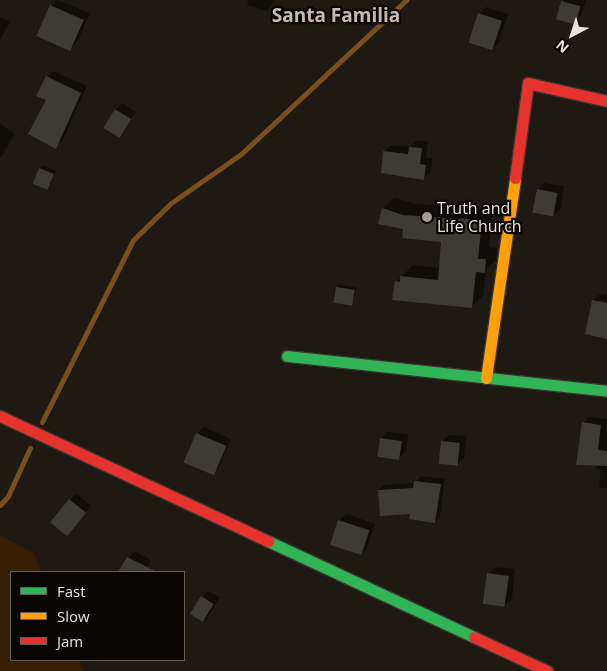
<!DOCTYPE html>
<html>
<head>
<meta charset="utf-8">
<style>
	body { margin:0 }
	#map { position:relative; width:607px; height:671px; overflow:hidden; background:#1e1913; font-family:"Open Sans",sans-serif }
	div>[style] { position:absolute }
	.green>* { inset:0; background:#361e03 }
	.shadow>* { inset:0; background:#0007 }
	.stream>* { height:5px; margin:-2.5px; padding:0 2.5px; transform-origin:2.5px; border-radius:2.5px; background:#7a4f1a }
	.building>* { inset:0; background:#3e3a35; transform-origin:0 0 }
	.roads { filter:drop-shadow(1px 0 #3a3530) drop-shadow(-1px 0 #3a3530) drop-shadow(0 1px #3a3530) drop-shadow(0 -1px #3a3530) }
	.fast>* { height:11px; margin:-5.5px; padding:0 5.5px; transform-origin:5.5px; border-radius:5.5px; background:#30b455 }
	.slow>* { height:11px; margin:-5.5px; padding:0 5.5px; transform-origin:5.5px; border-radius:5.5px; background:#ff9f0a }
	.jam>* { height:11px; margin:-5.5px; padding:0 5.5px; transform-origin:5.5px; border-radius:5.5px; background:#e5322d }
	.dots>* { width:14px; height:14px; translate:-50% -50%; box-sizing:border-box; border:2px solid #090503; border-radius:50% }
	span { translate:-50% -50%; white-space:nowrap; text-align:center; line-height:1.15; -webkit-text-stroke:4.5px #090503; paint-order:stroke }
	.poi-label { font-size:16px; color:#eae3dd }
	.left { translate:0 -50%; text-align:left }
	.quarter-label { font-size:19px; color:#c8bbae; font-weight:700 }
	.legend { position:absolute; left:10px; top:571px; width:175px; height:90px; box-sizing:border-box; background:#090503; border:1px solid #635e5a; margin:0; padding:6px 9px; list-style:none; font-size:15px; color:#eae3dd }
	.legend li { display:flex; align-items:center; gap:10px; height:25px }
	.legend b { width:25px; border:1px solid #635e5a }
	.north { position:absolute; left:547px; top:10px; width:50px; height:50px; -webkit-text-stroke:4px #090503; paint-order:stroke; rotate:220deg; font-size:14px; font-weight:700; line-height:20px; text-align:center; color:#eae3dd }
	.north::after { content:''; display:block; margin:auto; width:18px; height:22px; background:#eae3dd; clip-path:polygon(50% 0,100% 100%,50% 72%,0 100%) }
</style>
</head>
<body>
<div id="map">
	<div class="green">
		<div style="clip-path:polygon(0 535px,34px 553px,42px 572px,11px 572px,11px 660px,79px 660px,83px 671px,0 671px)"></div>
	</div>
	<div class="shadow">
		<div style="clip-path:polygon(57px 0,90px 13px,77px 42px,70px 49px,51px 6px)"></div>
		<div style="clip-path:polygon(248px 0,275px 0,267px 11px,247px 5px)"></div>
		<div style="clip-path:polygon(586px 0,581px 16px,574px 23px,557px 18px,564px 0)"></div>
		<div style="clip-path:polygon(486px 7px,508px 14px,499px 43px,492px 49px,479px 14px)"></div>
		<div style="clip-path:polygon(0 17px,10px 21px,0 40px)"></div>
		<div style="clip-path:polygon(53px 71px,87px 86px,62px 141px,55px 147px,47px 100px,47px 77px)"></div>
		<div style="clip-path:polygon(122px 103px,136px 112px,118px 136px,116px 109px)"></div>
		<div style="clip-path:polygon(0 124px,15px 134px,0 159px)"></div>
		<div style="clip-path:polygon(416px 141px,428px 141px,426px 158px,432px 158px,431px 172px,424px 179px,384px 152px,391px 145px,410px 147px)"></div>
		<div style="clip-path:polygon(43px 165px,56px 171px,47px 189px,40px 168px)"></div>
		<div style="clip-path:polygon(544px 183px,564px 186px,561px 208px,555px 215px,538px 190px)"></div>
		<div style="clip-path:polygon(394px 197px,415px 204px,493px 208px,489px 247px,497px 248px,496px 260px,486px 270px,483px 295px,472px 307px,396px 282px,413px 265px,440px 268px,443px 241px,404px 228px,383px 209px)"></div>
		<div style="clip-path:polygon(340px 284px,357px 288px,352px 305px,337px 287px)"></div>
		<div style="clip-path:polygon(600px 294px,607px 295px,607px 302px,596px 299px,607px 304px,607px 338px,593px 300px)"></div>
		<div style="clip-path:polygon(589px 417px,607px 419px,607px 488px,599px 488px,601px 469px,596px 469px,583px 423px)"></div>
		<div style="clip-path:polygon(204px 427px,231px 439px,219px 467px,212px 473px,197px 434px)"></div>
		<div style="clip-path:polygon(388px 432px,408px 434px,406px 452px,399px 458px,381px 439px)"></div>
		<div style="clip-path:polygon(449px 435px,466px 436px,464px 458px,457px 464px,442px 441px)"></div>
		<div style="clip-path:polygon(421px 476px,445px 479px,440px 516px,435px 522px,411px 513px,379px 490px,384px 485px,415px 483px)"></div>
		<div style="clip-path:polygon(77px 494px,91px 506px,72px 528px,70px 500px)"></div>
		<div style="clip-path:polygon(346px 514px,375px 524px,367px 548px,361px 554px,339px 521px)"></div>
		<div style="clip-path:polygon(134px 551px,151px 560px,145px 572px,120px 572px)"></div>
		<div style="clip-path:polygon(495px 567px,515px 569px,512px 599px,505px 605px,489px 574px)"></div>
		<div style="clip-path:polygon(208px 591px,220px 597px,205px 621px,202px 597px)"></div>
	</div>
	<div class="stream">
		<div style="left:42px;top:422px;width:203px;rotate:-63.4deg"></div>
		<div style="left:133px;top:240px;width:53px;rotate:-44.2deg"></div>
		<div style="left:171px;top:203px;width:85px;rotate:-35deg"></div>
		<div style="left:241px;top:154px;width:226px;rotate:-43deg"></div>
		<div style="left:0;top:505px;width:12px;rotate:-48deg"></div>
		<div style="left:8px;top:496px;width:53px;rotate:-65.4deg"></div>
	</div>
	<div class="building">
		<div style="left:561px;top:1px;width:20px;height:19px;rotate:15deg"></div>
		<div style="left:50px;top:5px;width:37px;height:34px;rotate:24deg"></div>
		<div style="left:478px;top:13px;width:25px;height:31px;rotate:18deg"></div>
		<div style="clip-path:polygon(46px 76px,81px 93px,56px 149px,28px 134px,46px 100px,36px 96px)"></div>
		<div style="left:115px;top:109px;width:19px;height:22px;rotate:32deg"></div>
		<div style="clip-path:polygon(409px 147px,422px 148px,420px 164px,426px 165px,424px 180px,381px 173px,383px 151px,408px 154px)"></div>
		<div style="left:39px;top:168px;width:16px;height:17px;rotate:22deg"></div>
		<div style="left:537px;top:189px;width:21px;height:24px;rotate:11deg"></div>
		<div style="clip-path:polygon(382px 208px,403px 215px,482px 220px,478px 259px,486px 259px,485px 273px,476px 272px,472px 308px,392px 300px,395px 281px,400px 282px,400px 276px,438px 280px,441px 242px,402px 238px,403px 229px,378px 224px)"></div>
		<div style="left:336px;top:287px;width:19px;height:16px;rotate:9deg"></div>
		<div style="clip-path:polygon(592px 300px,607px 303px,607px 339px,585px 334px)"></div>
		<div style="clip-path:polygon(582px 422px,601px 425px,598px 450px,607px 451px,607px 466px,576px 465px)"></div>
		<div style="left:196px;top:433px;width:33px;height:32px;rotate:23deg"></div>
		<div style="left:380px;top:438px;width:22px;height:19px;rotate:8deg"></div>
		<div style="left:441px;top:441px;width:19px;height:23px;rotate:6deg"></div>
		<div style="clip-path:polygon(414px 481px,441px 484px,435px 523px,409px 519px,410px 514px,380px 516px,378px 490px,413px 488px)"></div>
		<div style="left:69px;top:499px;width:22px;height:30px;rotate:39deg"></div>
		<div style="left:338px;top:520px;width:33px;height:26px;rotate:18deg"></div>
		<div style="clip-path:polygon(127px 557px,157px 572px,118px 572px)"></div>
		<div style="left:487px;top:573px;width:22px;height:31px;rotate:8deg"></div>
		<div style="left:201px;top:596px;width:15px;height:21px;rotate:32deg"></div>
	</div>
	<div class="roads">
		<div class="fast">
			<div style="left:287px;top:356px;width:322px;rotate:6.2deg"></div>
			<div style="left:268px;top:541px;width:227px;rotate:25deg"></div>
		</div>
		<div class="slow">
			<div style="left:486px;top:378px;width:202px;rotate:-81.7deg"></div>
		</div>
		<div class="jam">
			<div style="left:515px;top:178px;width:96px;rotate:-82.2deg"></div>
			<div style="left:528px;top:83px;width:81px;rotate:12.8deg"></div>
			<div style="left:0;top:416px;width:296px;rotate:25deg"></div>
			<div style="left:474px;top:637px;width:81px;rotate:25deg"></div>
		</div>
	</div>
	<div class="dots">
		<div style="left:427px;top:217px;background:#a39c96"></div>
	</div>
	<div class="poi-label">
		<span class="left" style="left:437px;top:217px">Truth and<br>Life Church</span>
	</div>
	<div class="quarter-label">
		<span style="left:336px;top:16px">Santa Familia</span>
	</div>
	<ul class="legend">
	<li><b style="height:6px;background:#30b455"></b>Fast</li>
	<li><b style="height:6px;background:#ff9f0a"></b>Slow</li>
	<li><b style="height:6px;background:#e5322d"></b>Jam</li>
	</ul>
	<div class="north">N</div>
</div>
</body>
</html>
